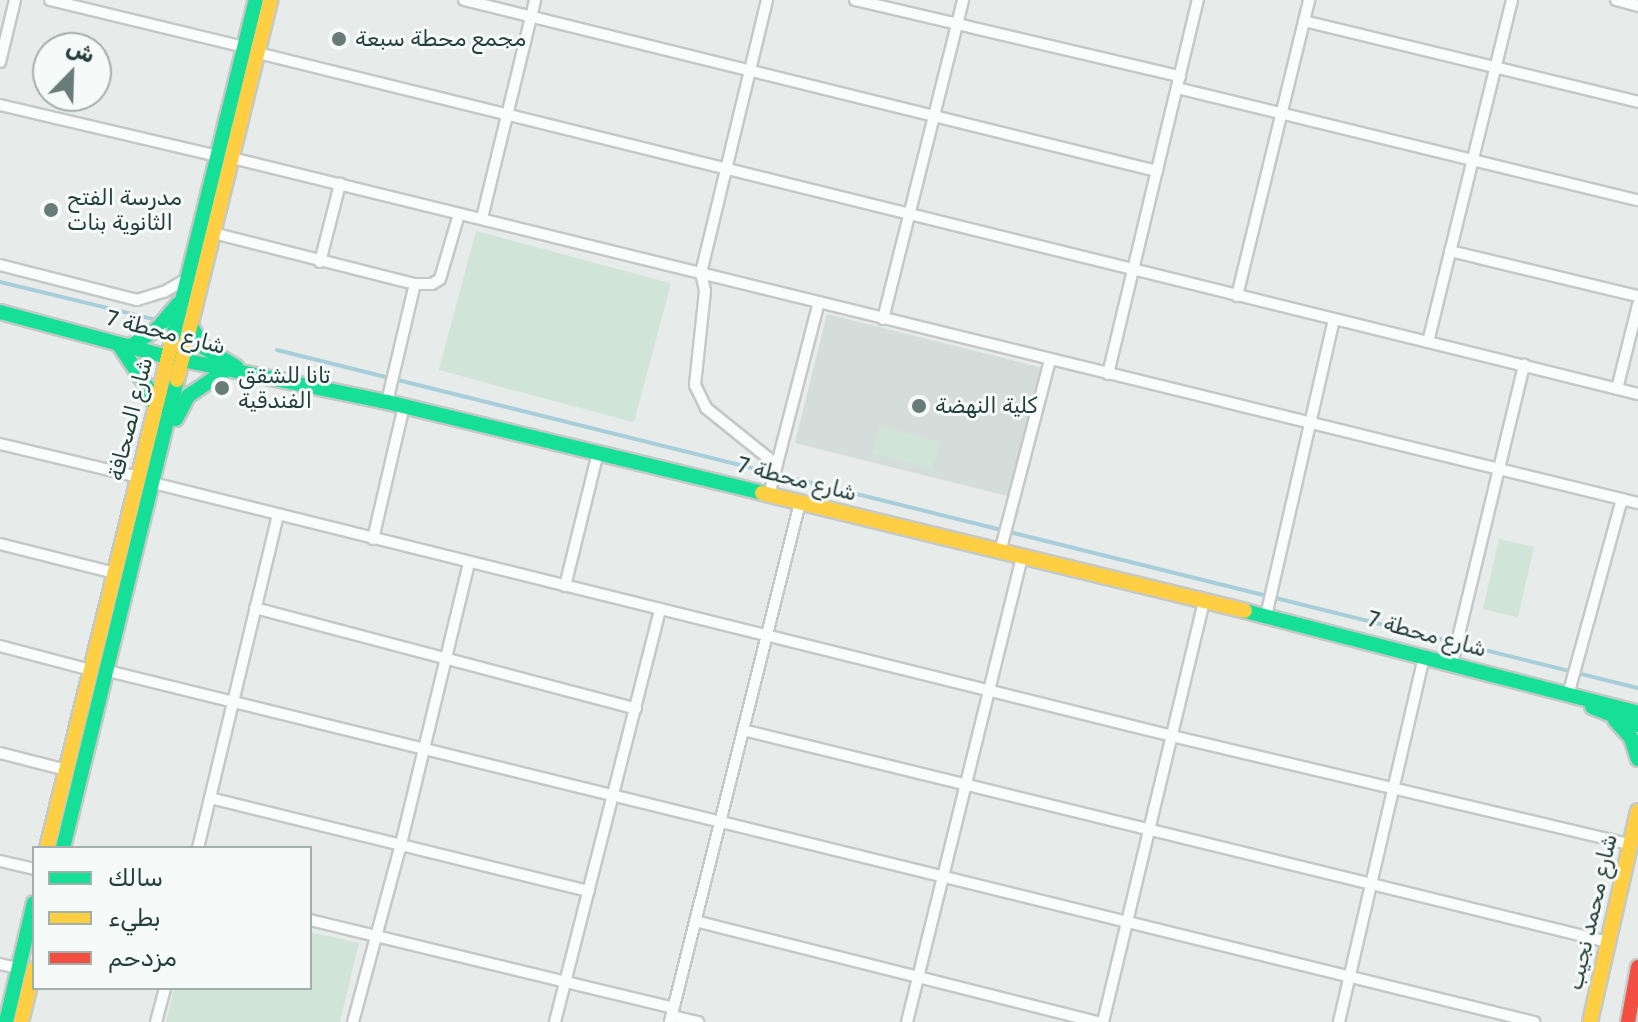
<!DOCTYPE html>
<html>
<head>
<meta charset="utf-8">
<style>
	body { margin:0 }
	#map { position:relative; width:1638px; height:1022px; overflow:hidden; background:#e7ecea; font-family:Rubik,"Noto Sans Arabic",sans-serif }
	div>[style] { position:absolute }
	.built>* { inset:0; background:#d5ddda; transform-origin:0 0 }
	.green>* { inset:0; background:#d0e5d8; transform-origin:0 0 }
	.stream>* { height:4px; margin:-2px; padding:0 2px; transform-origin:2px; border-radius:2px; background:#a8cfd9 }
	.roads { filter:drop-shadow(2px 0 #c4c9c7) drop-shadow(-2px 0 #c4c9c7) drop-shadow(0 2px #c4c9c7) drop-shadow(0 -2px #c4c9c7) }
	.street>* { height:10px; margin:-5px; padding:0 5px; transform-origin:5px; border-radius:5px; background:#fbfcfc }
	.fast>* { height:14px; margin:-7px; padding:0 7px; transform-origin:7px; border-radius:7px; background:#16e098 }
	.slow>* { height:14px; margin:-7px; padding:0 7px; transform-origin:7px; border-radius:7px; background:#ffcf43 }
	.jam>* { height:14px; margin:-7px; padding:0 7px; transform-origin:7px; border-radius:7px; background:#f24e42 }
	.dots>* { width:22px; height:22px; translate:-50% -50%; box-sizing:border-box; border:4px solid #f6faf8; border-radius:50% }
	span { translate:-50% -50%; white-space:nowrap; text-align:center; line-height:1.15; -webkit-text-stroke:6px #f6faf8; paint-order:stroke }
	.poi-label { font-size:22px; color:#24403b }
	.left { translate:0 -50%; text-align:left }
	.street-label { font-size:22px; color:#24403b }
	.legend { position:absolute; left:32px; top:846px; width:280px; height:144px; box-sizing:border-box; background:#f6faf8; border:2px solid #a2b0ac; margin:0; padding:10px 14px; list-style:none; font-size:24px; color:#24403b }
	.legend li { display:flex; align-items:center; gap:16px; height:40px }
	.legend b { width:40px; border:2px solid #a2b0ac }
	.north { position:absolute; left:32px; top:32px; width:80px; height:80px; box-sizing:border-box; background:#f6faf8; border:2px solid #a2b0ac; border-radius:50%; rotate:23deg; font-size:22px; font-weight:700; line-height:32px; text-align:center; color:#24403b }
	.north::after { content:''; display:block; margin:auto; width:28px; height:36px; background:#687c78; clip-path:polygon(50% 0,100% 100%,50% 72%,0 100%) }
</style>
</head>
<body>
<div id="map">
	<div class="built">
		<div style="left:827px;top:314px;width:223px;height:133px;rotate:14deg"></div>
	</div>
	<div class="green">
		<div style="left:476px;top:231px;width:202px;height:144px;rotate:15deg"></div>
		<div style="left:880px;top:426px;width:62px;height:28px;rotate:15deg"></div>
		<div style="left:1499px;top:539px;width:36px;height:72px;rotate:13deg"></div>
		<div style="clip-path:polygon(310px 932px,359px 943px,340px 1022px,166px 1022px,174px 988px,310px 988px)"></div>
	</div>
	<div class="stream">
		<div style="left:0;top:282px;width:162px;rotate:13.6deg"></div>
		<div style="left:277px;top:350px;width:1402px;rotate:13.95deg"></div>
	</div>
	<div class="roads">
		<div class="street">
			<div style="left:50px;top:0;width:201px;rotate:13.6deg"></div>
			<div style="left:464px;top:0;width:714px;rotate:13.86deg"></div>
			<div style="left:767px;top:0;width:281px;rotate:103.6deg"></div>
			<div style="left:701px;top:273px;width:18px;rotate:77deg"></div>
			<div style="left:705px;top:291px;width:95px;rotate:96.1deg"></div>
			<div style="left:695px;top:385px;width:25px;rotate:64deg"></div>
			<div style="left:706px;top:408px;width:91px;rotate:38.8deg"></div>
			<div style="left:855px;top:0;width:334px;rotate:13.2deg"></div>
			<div style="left:1616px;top:0;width:23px;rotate:15deg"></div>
			<div style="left:1304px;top:21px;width:344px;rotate:13.6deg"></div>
			<div style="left:258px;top:53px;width:1422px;rotate:13.88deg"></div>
			<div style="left:0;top:62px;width:64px;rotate:-76.4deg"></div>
			<div style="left:1177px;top:88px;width:474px;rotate:13.7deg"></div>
			<div style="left:0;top:105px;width:223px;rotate:13.2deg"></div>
			<div style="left:232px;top:158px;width:1448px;rotate:13.79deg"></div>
			<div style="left:482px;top:218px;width:224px;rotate:-76.3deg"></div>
			<div style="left:213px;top:233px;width:208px;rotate:14.2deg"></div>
			<div style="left:1450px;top:251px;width:193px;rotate:13.5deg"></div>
			<div style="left:320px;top:262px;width:81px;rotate:-75.6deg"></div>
			<div style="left:0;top:265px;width:141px;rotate:14.3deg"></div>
			<div style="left:137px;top:300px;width:28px;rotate:-17deg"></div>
			<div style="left:164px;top:292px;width:28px;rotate:-30deg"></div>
			<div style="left:1237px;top:296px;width:305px;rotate:-76.3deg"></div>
			<div style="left:883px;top:319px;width:329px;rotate:-75.9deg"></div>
			<div style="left:1428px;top:342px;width:352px;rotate:-76.2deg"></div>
			<div style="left:1108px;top:374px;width:385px;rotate:-76.5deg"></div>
			<div style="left:1617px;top:389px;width:87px;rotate:-76deg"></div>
			<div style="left:387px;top:402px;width:121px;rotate:-76.7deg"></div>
			<div style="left:415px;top:284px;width:17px"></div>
			<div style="left:432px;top:284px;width:9px;rotate:-32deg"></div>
			<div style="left:440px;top:279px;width:68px;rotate:-73.7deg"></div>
			<div style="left:0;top:444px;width:143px;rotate:13.4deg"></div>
			<div style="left:153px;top:483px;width:1050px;rotate:13.94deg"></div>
			<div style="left:1172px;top:736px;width:471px;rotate:13.3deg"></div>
			<div style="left:769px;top:495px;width:199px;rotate:-75.5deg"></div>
			<div style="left:373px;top:539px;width:137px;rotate:-76.9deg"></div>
			<div style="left:0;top:544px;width:119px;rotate:14.2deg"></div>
			<div style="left:1000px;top:552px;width:198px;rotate:-75.4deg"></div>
			<div style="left:565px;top:586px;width:137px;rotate:-76.1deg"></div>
			<div style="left:255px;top:608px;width:394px;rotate:14.8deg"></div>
			<div style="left:1266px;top:616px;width:304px;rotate:-77.1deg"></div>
			<div style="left:0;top:646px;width:94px;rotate:14.8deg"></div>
			<div style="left:1452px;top:663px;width:307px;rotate:-76.4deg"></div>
			<div style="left:108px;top:671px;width:1469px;rotate:13.83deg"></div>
			<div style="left:1568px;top:695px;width:203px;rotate:-74.6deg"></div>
			<div style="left:743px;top:730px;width:891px;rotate:13.77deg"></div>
			<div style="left:0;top:753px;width:68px;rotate:14.4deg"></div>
			<div style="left:210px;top:798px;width:390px;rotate:13.8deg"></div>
			<div style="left:198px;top:848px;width:342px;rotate:-76.5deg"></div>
			<div style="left:0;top:861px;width:35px;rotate:13deg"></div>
			<div style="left:310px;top:920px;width:374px;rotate:13.6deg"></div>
			<div style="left:695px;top:921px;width:415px;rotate:14.1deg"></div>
			<div style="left:0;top:964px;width:18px;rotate:13deg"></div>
			<div style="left:672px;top:1016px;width:27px;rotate:13deg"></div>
			<div style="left:156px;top:1022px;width:35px;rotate:-75deg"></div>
			<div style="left:353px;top:1022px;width:184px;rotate:-74.9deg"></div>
			<div style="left:401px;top:844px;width:289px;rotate:-76.4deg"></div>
			<div style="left:555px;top:1022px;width:426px;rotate:-75.7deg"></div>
			<div style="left:670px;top:1022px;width:535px;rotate:-75.94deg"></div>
			<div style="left:907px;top:1022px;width:479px;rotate:-76.1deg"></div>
			<div style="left:1103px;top:1022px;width:433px;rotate:-76.5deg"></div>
			<div style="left:1339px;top:1022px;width:376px;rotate:-76.9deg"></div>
		</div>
		<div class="fast">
			<div style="left:0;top:312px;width:174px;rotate:15deg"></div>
			<div style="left:168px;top:357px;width:224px;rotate:11.6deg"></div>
			<div style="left:387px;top:402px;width:386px;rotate:13.6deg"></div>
			<div style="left:191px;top:326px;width:24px;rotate:60deg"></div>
			<div style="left:203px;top:347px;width:39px;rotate:31deg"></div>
			<div style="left:172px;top:341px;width:351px;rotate:-76.2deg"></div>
			<div style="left:119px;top:345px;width:52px;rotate:56deg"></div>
			<div style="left:148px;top:388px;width:22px;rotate:68deg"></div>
			<div style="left:129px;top:347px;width:33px;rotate:-33deg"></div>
			<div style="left:157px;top:329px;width:33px;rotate:-50deg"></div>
			<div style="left:176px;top:419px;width:26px;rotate:-62deg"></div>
			<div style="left:188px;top:396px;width:46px;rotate:-34.4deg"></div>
			<div style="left:1245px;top:611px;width:406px;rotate:14.5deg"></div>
			<div style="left:1592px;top:707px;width:49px;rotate:21.4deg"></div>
			<div style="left:1615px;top:720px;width:24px;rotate:48deg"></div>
			<div style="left:1631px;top:738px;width:22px;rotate:72deg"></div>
			<div style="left:63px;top:848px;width:482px;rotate:-76.3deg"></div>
			<div style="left:6px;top:1022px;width:122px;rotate:-76.8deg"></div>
		</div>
		<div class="slow">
			<div style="left:177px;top:380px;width:391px;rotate:-76.2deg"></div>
			<div style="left:762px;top:493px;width:497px;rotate:13.7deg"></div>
			<div style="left:47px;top:848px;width:522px;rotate:-76.15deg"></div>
			<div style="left:21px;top:1022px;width:55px;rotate:-76.2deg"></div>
			<div style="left:1590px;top:1022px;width:216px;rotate:-77.2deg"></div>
		</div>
		<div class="jam">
			<div style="left:1628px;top:1022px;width:56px;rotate:-79.7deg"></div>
		</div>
	</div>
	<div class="dots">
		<div style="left:339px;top:39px;background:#687c78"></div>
		<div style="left:51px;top:210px;background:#687c78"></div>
		<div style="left:222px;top:388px;background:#687c78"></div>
		<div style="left:919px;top:406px;background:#687c78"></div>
	</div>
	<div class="poi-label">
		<span class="left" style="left:355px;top:39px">مجمع محطة سبعة</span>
		<span class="left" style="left:67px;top:210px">مدرسة الفتح<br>الثانوية بنات</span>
		<span class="left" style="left:238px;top:388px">تانا للشقق<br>الفندقية</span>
		<span class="left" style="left:935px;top:406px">كلية النهضة</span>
	</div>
	<div class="street-label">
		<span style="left:166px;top:332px;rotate:14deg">شارع محطة 7</span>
		<span style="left:130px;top:419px;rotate:-76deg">شارع الصحافة</span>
		<span style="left:797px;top:479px;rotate:14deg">شارع محطة 7</span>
		<span style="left:1427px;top:634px;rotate:15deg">شارع محطة 7</span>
		<span style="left:1592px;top:912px;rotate:-77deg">شارع محمد نجيب</span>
	</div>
	<ul class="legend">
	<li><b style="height:10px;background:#16e098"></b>سالك</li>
	<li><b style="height:10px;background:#ffcf43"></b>بطيء</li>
	<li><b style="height:10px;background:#f24e42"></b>مزدحم</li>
	</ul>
	<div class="north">ش</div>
</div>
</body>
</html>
